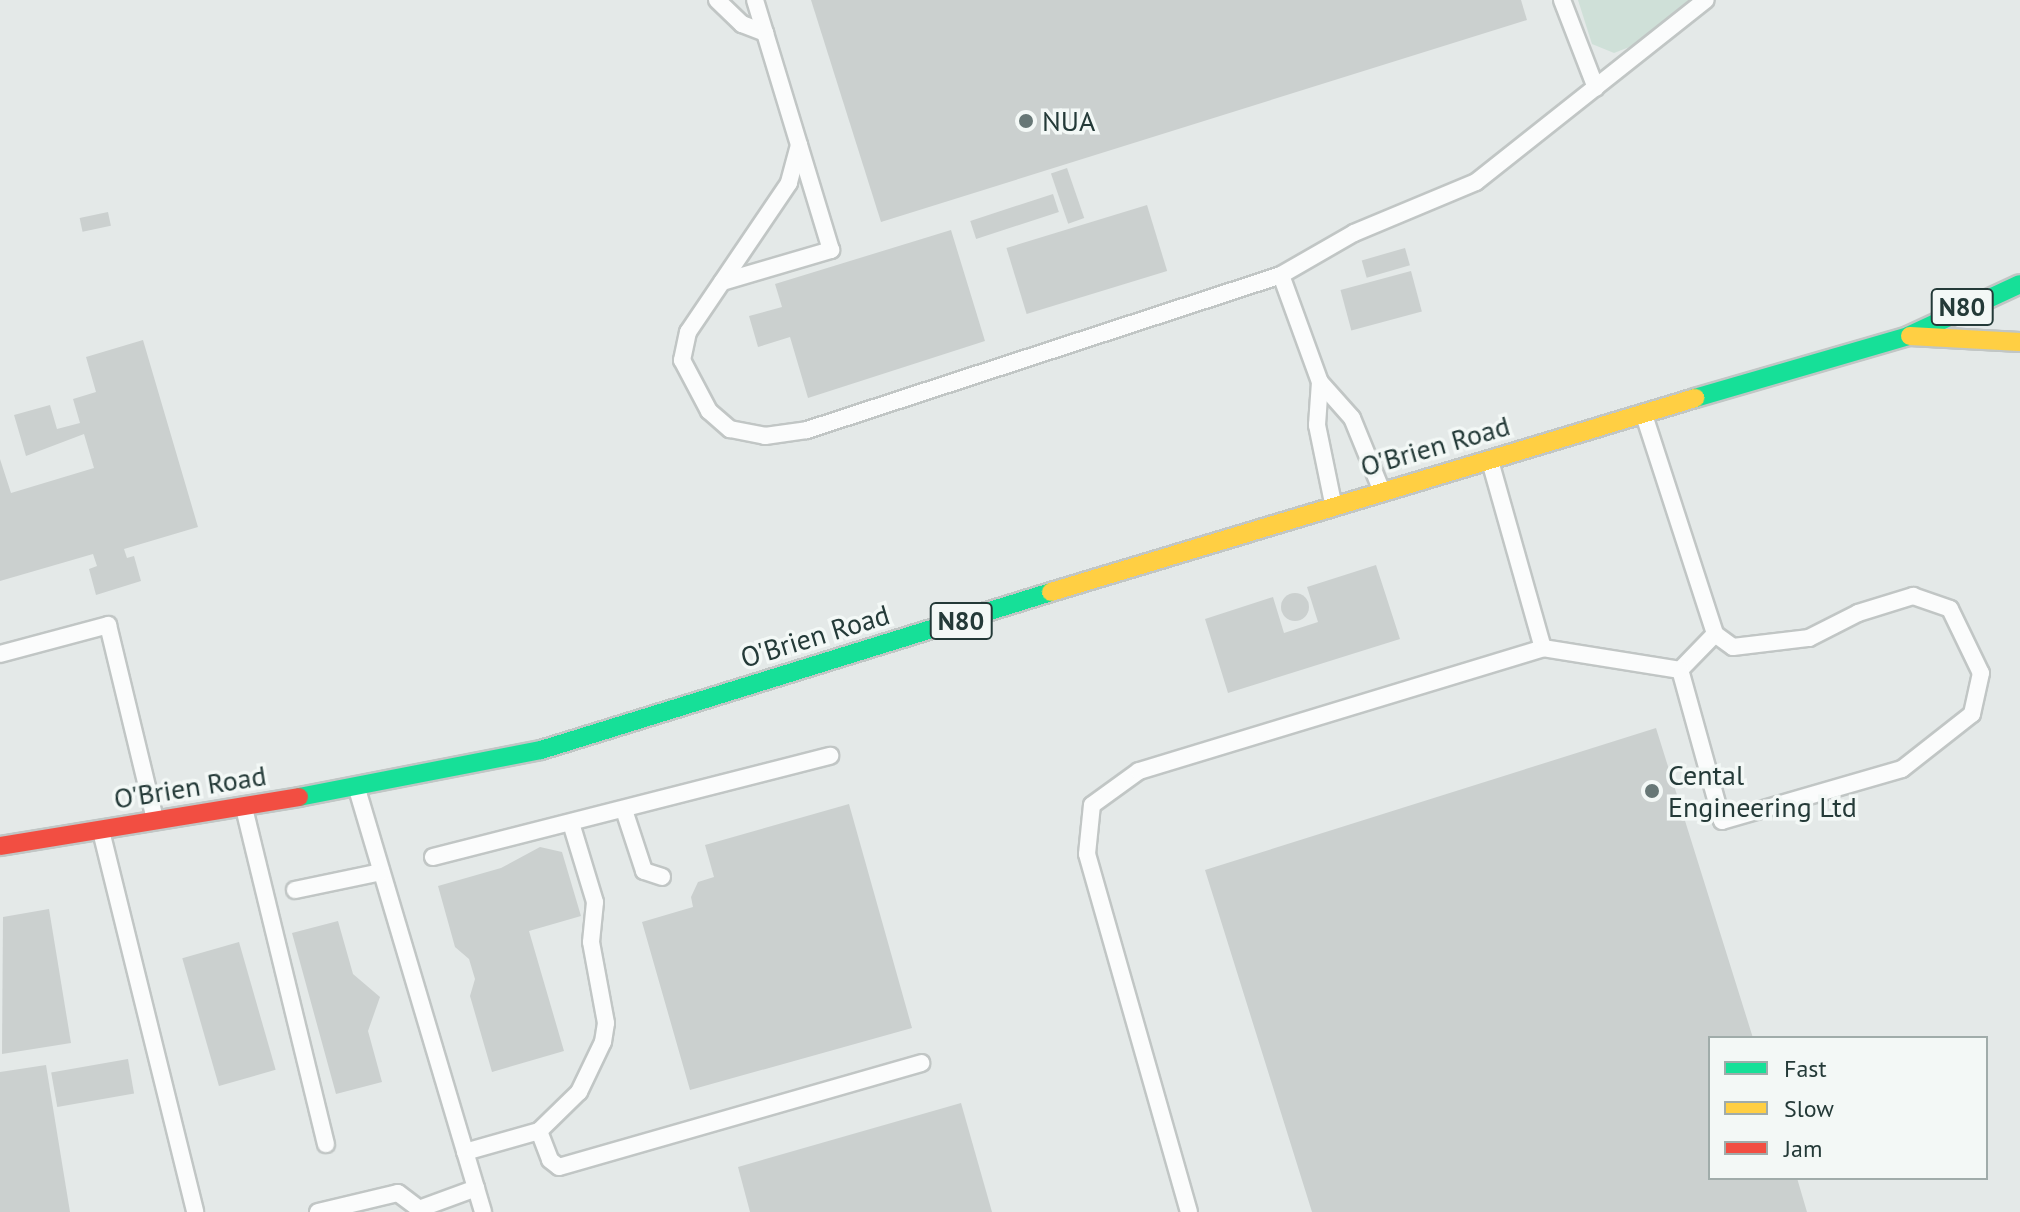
<!DOCTYPE html>
<html>
<head>
<meta charset="utf-8">
<style>
	body { margin:0 }
	#map { position:relative; width:2020px; height:1212px; overflow:hidden; background:#e4e9e8; font-family:"PT Sans",sans-serif }
	div>[style] { position:absolute }
	.green>* { inset:0; background:#cfe0d8 }
	.building>* { inset:0; background:#cbd0cf; transform-origin:0 0 }
	.round { border-radius:50% }
	.roads { filter:drop-shadow(2px 0 #c1c6c5) drop-shadow(-2px 0 #c1c6c5) drop-shadow(0 2px #c1c6c5) drop-shadow(0 -2px #c1c6c5) }
	.lane>* { height:16px; margin:-8px; padding:0 8px; transform-origin:8px; border-radius:8px; background:#fbfcfc }
	.fast>* { height:18px; margin:-9px; padding:0 9px; transform-origin:9px; border-radius:9px; background:#16e098 }
	.slow>* { height:18px; margin:-9px; padding:0 9px; transform-origin:9px; border-radius:9px; background:#ffcf43 }
	.jam>* { height:18px; margin:-9px; padding:0 9px; transform-origin:9px; border-radius:9px; background:#f24e42 }
	.dots>* { width:22px; height:22px; translate:-50% -50%; box-sizing:border-box; border:4px solid #f3f8f6; border-radius:50% }
	span { translate:-50% -50%; white-space:nowrap; text-align:center; line-height:1.15; -webkit-text-stroke:7px #f3f8f6; paint-order:stroke }
	.shield-label span { padding:2px 6px; background:#f3f8f6; border:2px solid; border-radius:6px; -webkit-text-stroke-width:0 }
	.shield-label { font-size:26px; color:#243a38; font-weight:700 }
	.poi-label { font-size:28px; color:#243a38 }
	.left { translate:0 -50%; text-align:left }
	.street-label { font-size:28px; color:#243a38 }
	.legend { position:absolute; left:1708px; top:1036px; width:280px; height:144px; box-sizing:border-box; background:#f3f8f6; border:2px solid #a0acaa; margin:0; padding:10px 14px; list-style:none; font-size:24px; color:#243a38 }
	.legend li { display:flex; align-items:center; gap:16px; height:40px }
	.legend b { width:40px; border:2px solid #a0acaa }
</style>
</head>
<body>
<div id="map">
	<div class="green">
		<div style="clip-path:polygon(1578px 0,1690px 0,1632px 46px,1614px 53px,1592px 44px)"></div>
	</div>
	<div class="building">
		<div style="clip-path:polygon(811px 0,1521px 0,1527px 20px,881px 222px)"></div>
		<div style="left:1067px;top:168px;width:53px;height:17px;rotate:71deg"></div>
		<div style="left:1053px;top:194px;width:19px;height:87px;rotate:72deg"></div>
		<div style="left:1147px;top:205px;width:69px;height:147px;rotate:73deg"></div>
		<div style="left:108px;top:212px;width:14px;height:29px;rotate:78deg"></div>
		<div style="clip-path:polygon(951px 230px,985px 341px,808px 398px,790px 337px,758px 347px,749px 316px,782px 307px,775px 284px)"></div>
		<div style="left:1405px;top:248px;width:18px;height:45px;rotate:74deg"></div>
		<div style="left:1411px;top:271px;width:42px;height:73px;rotate:75deg"></div>
		<div style="clip-path:polygon(143px 340px,198px 527px,124px 549px,127px 558px,134px 556px,141px 581px,96px 595px,89px 569px,97px 566px,93px 554px,0 581px,0 459px,11px 493px,94px 468px,84px 434px,26px 456px,14px 415px,50px 405px,57px 429px,80px 423px,73px 399px,96px 392px,86px 357px)"></div>
		<div style="clip-path:polygon(1376px 565px,1400px 639px,1228px 693px,1205px 619px,1273px 597px,1284px 633px,1318px 622px,1307px 587px)"></div>
		<div class="round" style="left:1281px;top:593px;width:28px;height:28px"></div>
		<div style="clip-path:polygon(1656px 728px,1753px 1038px,1710px 1038px,1710px 1178px,1797px 1178px,1807px 1212px,1312px 1212px,1205px 870px)"></div>
		<div style="clip-path:polygon(849px 804px,912px 1028px,690px 1090px,642px 922px,693px 907px,691px 897px,698px 882px,714px 877px,705px 845px)"></div>
		<div style="clip-path:polygon(540px 847px,562px 852px,581px 916px,529px 931px,564px 1051px,492px 1072px,470px 996px,475px 979px,469px 959px,455px 947px,438px 886px,501px 868px)"></div>
		<div style="clip-path:polygon(49px 909px,71px 1043px,2px 1054px,3px 917px)"></div>
		<div style="clip-path:polygon(338px 921px,353px 974px,380px 997px,368px 1031px,382px 1082px,336px 1094px,292px 933px)"></div>
		<div style="left:239px;top:942px;width:133px;height:59px;rotate:74deg"></div>
		<div style="left:128px;top:1059px;width:35px;height:78px;rotate:80deg"></div>
		<div style="clip-path:polygon(46px 1065px,70px 1212px,0 1212px,0 1072px)"></div>
		<div style="clip-path:polygon(961px 1103px,992px 1212px,750px 1212px,738px 1167px)"></div>
	</div>
	<div class="roads">
		<div class="lane">
			<div style="left:717px;top:0;width:35px;rotate:44deg"></div>
			<div style="left:742px;top:24px;width:25px;rotate:21deg"></div>
			<div style="left:755px;top:0;width:152px;rotate:73.1deg"></div>
			<div style="left:799px;top:145px;width:39px;rotate:105deg"></div>
			<div style="left:789px;top:183px;width:180px;rotate:124.1deg"></div>
			<div style="left:688px;top:332px;width:29px;rotate:102deg"></div>
			<div style="left:682px;top:360px;width:58px;rotate:62.1deg"></div>
			<div style="left:709px;top:411px;width:28px;rotate:41deg"></div>
			<div style="left:730px;top:429px;width:36px;rotate:11deg"></div>
			<div style="left:765px;top:436px;width:42px;rotate:-8.1deg"></div>
			<div style="left:807px;top:430px;width:499px;rotate:-18.1deg"></div>
			<div style="left:1281px;top:275px;width:84px;rotate:-29.9deg"></div>
			<div style="left:1354px;top:233px;width:132px;rotate:-22.7deg"></div>
			<div style="left:1476px;top:182px;width:293px;rotate:-38.4deg"></div>
			<div style="left:1562px;top:0;width:94px;rotate:68.9deg"></div>
			<div style="left:1281px;top:275px;width:114px;rotate:70deg"></div>
			<div style="left:722px;top:282px;width:114px;rotate:-16.4deg"></div>
			<div style="left:831px;top:250px;width:110px;rotate:-106.9deg"></div>
			<div style="left:1644px;top:415px;width:230px;rotate:72deg"></div>
			<div style="left:1715px;top:634px;width:22px;rotate:36deg"></div>
			<div style="left:1733px;top:647px;width:77px;rotate:-6.8deg"></div>
			<div style="left:1809px;top:638px;width:55px;rotate:-27deg"></div>
			<div style="left:1858px;top:613px;width:58px;rotate:-17.2deg"></div>
			<div style="left:1913px;top:596px;width:39px;rotate:19deg"></div>
			<div style="left:1950px;top:609px;width:71px;rotate:64.2deg"></div>
			<div style="left:1981px;top:673px;width:42px;rotate:102.4deg"></div>
			<div style="left:1972px;top:714px;width:89px;rotate:141.8deg"></div>
			<div style="left:1902px;top:769px;width:187px;rotate:163.9deg"></div>
			<div style="left:1722px;top:821px;width:157px;rotate:-105.5deg"></div>
			<div style="left:1680px;top:670px;width:50px;rotate:-45.8deg"></div>
			<div style="left:1490px;top:461px;width:194px;rotate:74.2deg"></div>
			<div style="left:1333px;top:503px;width:80px;rotate:-101.6deg"></div>
			<div style="left:1317px;top:425px;width:43px;rotate:-86deg"></div>
			<div style="left:1320px;top:382px;width:48px;rotate:48.4deg"></div>
			<div style="left:1352px;top:418px;width:77px;rotate:67.8deg"></div>
			<div style="left:0;top:654px;width:112px;rotate:-15deg"></div>
			<div style="left:108px;top:625px;width:200px;rotate:76.4deg"></div>
			<div style="left:357px;top:789px;width:441px;rotate:73.4deg"></div>
			<div style="left:244px;top:808px;width:346px;rotate:76.3deg"></div>
			<div style="left:624px;top:810px;width:64px;rotate:71.8deg"></div>
			<div style="left:644px;top:871px;width:19px;rotate:18deg"></div>
			<div style="left:101px;top:831px;width:392px;rotate:76.1deg"></div>
			<div style="left:433px;top:857px;width:410px;rotate:-14.3deg"></div>
			<div style="left:295px;top:890px;width:88px;rotate:-11.8deg"></div>
			<div style="left:539px;top:1131px;width:31px;rotate:69deg"></div>
			<div style="left:550px;top:1160px;width:11px;rotate:38deg"></div>
			<div style="left:559px;top:1167px;width:377px;rotate:-16deg"></div>
			<div style="left:465px;top:1152px;width:77px;rotate:-15.8deg"></div>
			<div style="left:539px;top:1131px;width:56px;rotate:-44.3deg"></div>
			<div style="left:579px;top:1092px;width:55px;rotate:-64.4deg"></div>
			<div style="left:603px;top:1042px;width:19px;rotate:-81deg"></div>
			<div style="left:606px;top:1023px;width:82px;rotate:-100.5deg"></div>
			<div style="left:591px;top:942px;width:40px;rotate:-84.3deg"></div>
			<div style="left:595px;top:902px;width:83px;rotate:-106.9deg"></div>
			<div style="left:318px;top:1212px;width:82px;rotate:-13.4deg"></div>
			<div style="left:398px;top:1193px;width:26px;rotate:37deg"></div>
			<div style="left:419px;top:1209px;width:61px;rotate:-20.2deg"></div>
			<div style="left:1189px;top:1212px;width:372px;rotate:-105.9deg"></div>
			<div style="left:1087px;top:854px;width:49px;rotate:-84.2deg"></div>
			<div style="left:1092px;top:805px;width:58px;rotate:-35.9deg"></div>
			<div style="left:1139px;top:771px;width:422px;rotate:-16.9deg"></div>
			<div style="left:1543px;top:648px;width:139px;rotate:9.1deg"></div>
		</div>
		<div class="fast">
			<div style="left:1695px;top:398px;width:222px;rotate:-16.2deg"></div>
			<div style="left:1908px;top:336px;width:123px;rotate:-24.9deg"></div>
			<div style="left:299px;top:797px;width:247px;rotate:-11deg"></div>
			<div style="left:541px;top:750px;width:534px;rotate:-17.21deg"></div>
		</div>
		<div class="slow">
			<div style="left:1910px;top:336px;width:110px;rotate:3.1deg"></div>
			<div style="left:1051px;top:592px;width:673px;rotate:-16.76deg"></div>
		</div>
		<div class="jam">
			<div style="left:0;top:846px;width:303px;rotate:-9.3deg"></div>
		</div>
	</div>
	<div class="dots">
		<div style="left:1026px;top:121px;background:#677776"></div>
		<div style="left:1652px;top:791px;background:#677776"></div>
	</div>
	<div class="shield-label">
		<span style="left:1962px;top:307px">N80</span>
		<span style="left:961px;top:621px">N80</span>
	</div>
	<div class="poi-label">
		<span class="left" style="left:1042px;top:121px">NUA</span>
		<span class="left" style="left:1668px;top:791px">Cental<br>Engineering Ltd</span>
	</div>
	<div class="street-label">
		<span style="left:1435px;top:446px;rotate:-16deg">O'Brien Road</span>
		<span style="left:815px;top:636px;rotate:-17deg">O'Brien Road</span>
		<span style="left:190px;top:787px;rotate:-9deg">O'Brien Road</span>
	</div>
	<ul class="legend">
	<li><b style="height:10px;background:#16e098"></b>Fast</li>
	<li><b style="height:10px;background:#ffcf43"></b>Slow</li>
	<li><b style="height:10px;background:#f24e42"></b>Jam</li>
	</ul>
</div>
</body>
</html>
